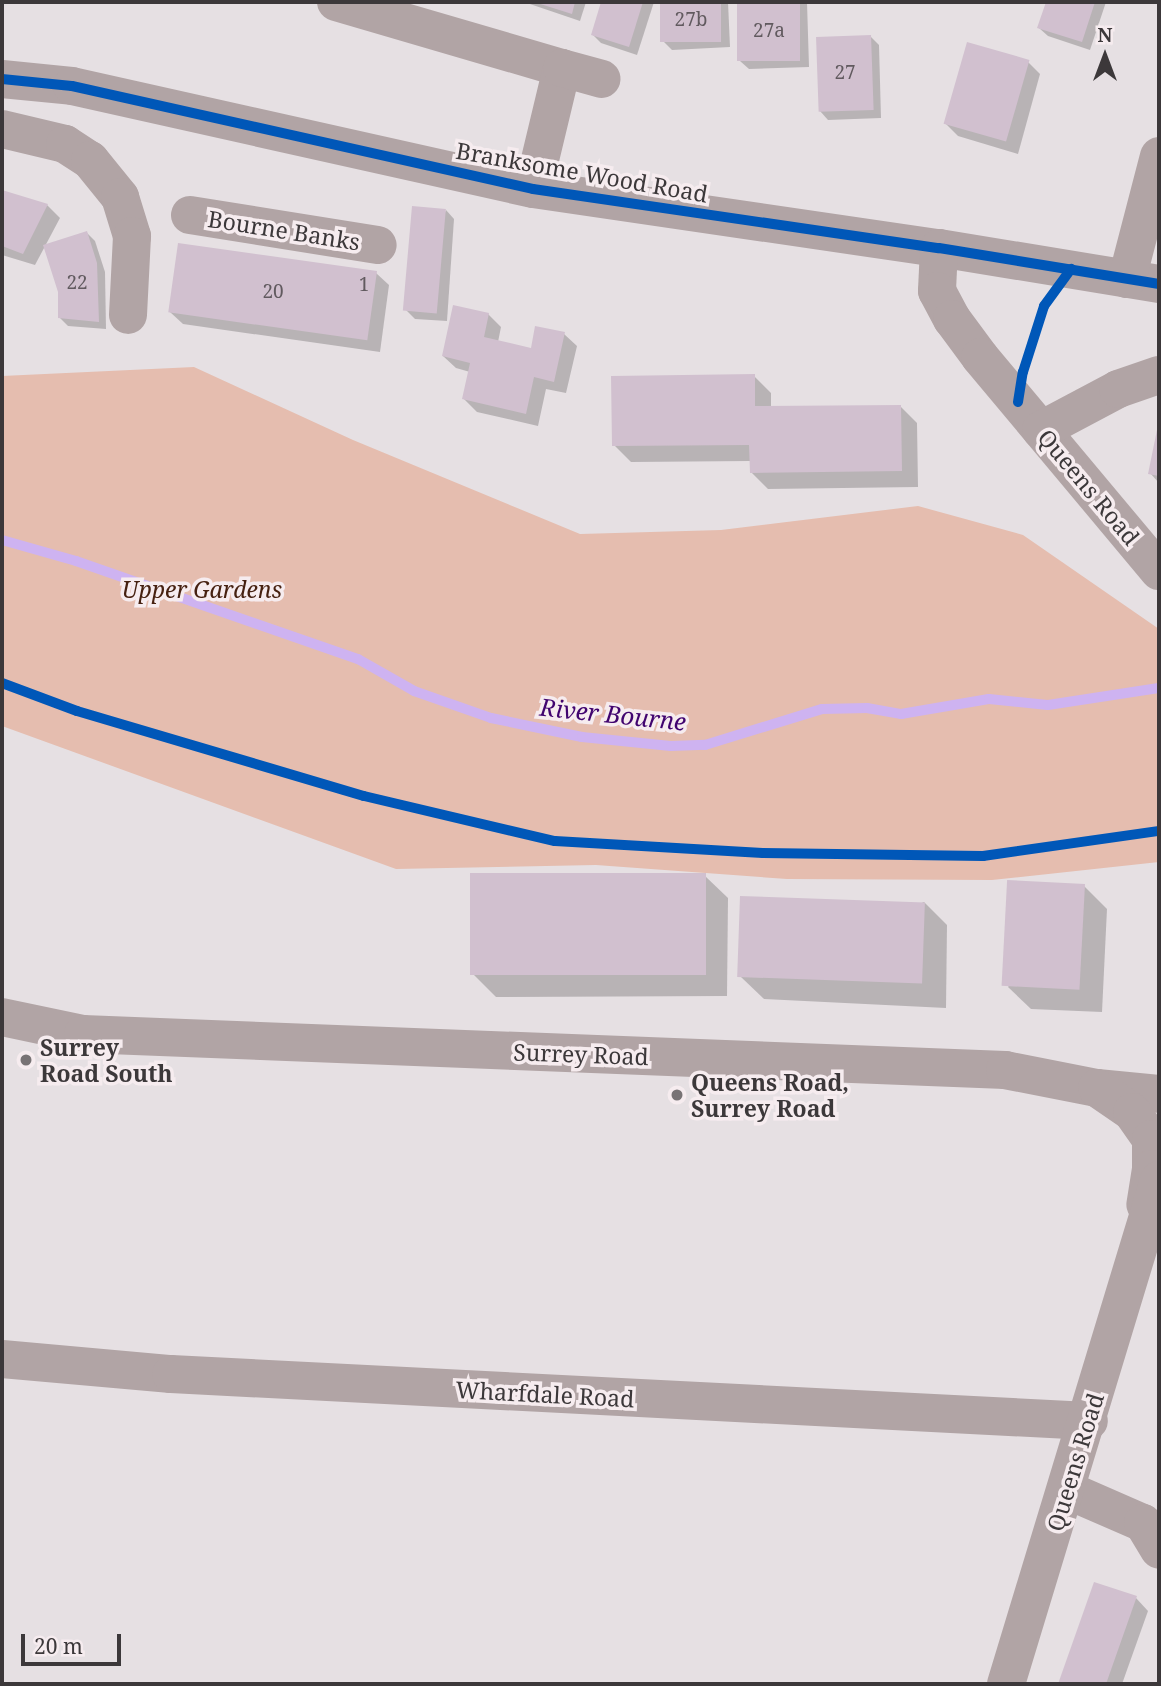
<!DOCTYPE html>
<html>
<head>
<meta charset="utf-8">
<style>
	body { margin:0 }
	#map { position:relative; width:1161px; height:1686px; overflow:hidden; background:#e6e0e3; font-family:"Noto Serif",serif }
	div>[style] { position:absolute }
	.green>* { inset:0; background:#e5bdaf }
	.shadow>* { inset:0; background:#0003 }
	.stream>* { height:10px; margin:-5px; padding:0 5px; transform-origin:5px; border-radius:5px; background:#ceb3f1 }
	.building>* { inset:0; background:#d1c0cf; transform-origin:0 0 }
	.minor>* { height:38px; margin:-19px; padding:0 19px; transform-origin:19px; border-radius:19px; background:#b1a4a5 }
	.cycleway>* { height:10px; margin:-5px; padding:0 5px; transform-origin:5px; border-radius:5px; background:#0057b8 }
	.dots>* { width:19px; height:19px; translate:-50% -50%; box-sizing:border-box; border:4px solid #f6ecef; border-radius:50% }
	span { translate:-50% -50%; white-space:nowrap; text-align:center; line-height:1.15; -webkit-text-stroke:7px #f6ecef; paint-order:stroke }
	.number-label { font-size:19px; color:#615a5f }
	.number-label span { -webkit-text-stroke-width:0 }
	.street-label { font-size:23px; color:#3c383a }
	.park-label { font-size:23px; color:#462111; font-style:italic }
	.poi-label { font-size:23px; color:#3c383a; font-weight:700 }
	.left { translate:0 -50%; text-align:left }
	.water-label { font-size:24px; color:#41046f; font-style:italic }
	.frame { position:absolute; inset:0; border:4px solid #3c383a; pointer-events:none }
	.north { position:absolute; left:1070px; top:21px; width:70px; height:70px; -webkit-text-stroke:5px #f6ecef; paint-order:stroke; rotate:0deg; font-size:19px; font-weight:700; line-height:28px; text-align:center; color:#3c383a }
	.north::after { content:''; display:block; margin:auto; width:24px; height:32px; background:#3c383a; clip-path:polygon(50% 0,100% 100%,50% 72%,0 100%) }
	.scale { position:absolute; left:21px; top:1634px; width:100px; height:32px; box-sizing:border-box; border:4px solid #3c383a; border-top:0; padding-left:9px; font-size:21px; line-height:24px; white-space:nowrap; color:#3c383a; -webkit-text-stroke:5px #f6ecef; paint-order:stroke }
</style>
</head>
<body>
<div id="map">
	<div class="green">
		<div style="clip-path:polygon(194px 367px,353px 440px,580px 534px,721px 530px,918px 506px,1023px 535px,1159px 629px,1159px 862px,992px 880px,787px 879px,596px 865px,396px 869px,2px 726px,2px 376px)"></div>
	</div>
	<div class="shadow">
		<div style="clip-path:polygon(524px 2px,586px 2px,580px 21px)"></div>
		<div style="clip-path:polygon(603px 2px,654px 2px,637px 55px,601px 43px,593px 35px)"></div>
		<div style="clip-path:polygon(661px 2px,728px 2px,730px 47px,672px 50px,663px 41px)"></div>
		<div style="clip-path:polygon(738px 2px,807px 2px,809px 67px,749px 69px,740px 61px)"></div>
		<div style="clip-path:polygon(1048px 2px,1106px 2px,1090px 50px,1048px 36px,1039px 28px)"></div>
		<div style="clip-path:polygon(870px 36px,879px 45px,881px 118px,828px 120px,820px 111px)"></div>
		<div style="clip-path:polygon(1028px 62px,1040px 74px,1018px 154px,958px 136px,946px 124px)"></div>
		<div style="clip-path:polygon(2px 191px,47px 205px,60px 218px,35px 265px,2px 255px)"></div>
		<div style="clip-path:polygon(446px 210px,454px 219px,447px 321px,415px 319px,406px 310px)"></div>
		<div style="clip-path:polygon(87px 233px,95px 241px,105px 272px,106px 329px,68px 326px,60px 318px)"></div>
		<div style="clip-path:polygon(376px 273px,389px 285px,380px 352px,183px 324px,170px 312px)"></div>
		<div style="clip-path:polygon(488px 314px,501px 327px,498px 342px,532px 350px,564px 334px,577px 346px,566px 393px,546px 389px,538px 426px,477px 412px,464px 399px,470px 372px,456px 368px,443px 356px)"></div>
		<div style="clip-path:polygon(754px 376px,771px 393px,771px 408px,900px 406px,917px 423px,918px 487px,768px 489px,751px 472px,751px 461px,631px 462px,614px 445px)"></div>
		<div style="clip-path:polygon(1159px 429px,1159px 483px,1150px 473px)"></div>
		<div style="clip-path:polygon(705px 876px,728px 898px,727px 996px,496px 997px,473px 974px)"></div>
		<div style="clip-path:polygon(1084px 886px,1107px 909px,1102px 1012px,1031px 1009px,1008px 987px)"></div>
		<div style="clip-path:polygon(924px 902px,947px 925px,946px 1008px,764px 999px,741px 977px)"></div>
		<div style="clip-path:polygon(1095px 1584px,1136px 1598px,1148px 1611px,1122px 1684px,1060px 1684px)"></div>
	</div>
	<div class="stream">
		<div style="left:2px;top:540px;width:77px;rotate:15.8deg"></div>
		<div style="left:76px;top:561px;width:299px;rotate:19.2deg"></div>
		<div style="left:358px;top:659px;width:64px;rotate:29.7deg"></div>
		<div style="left:414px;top:691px;width:82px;rotate:19.3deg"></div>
		<div style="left:491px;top:718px;width:93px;rotate:11.8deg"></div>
		<div style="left:582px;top:737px;width:89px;rotate:5.8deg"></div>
		<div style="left:671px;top:746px;width:34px;rotate:-2deg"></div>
		<div style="left:705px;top:745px;width:122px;rotate:-17.1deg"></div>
		<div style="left:822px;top:709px;width:45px;rotate:-1.3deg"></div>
		<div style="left:867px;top:708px;width:35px;rotate:10deg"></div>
		<div style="left:901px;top:714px;width:89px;rotate:-9.7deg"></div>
		<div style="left:989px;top:699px;width:59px;rotate:5.8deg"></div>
		<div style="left:1048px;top:705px;width:112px;rotate:-8.7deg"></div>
	</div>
	<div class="building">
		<div style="clip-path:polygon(534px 2px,575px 2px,572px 14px)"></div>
		<div style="clip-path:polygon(601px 2px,643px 2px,629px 47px,591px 35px)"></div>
		<div style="left:660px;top:2px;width:61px;height:40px"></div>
		<div style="left:737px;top:2px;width:63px;height:59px"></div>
		<div style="clip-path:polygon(1046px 2px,1095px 2px,1082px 42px,1037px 28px)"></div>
		<div style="left:871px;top:35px;width:75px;height:55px;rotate:88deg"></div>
		<div style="left:967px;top:42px;width:65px;height:85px;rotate:16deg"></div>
		<div style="clip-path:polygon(2px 190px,48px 204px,23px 254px,2px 246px)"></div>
		<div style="left:412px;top:206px;width:34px;height:105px;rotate:5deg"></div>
		<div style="clip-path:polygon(87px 231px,97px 263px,99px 322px,58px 318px,58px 292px,43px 245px)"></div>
		<div style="left:178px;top:243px;width:201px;height:70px;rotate:8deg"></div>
		<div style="clip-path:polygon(453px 305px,489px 313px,484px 337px,531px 348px,535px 326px,565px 332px,554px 382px,534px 377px,526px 414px,462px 399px,470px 363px,442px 356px)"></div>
		<div style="clip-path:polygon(755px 374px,755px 406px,901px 405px,902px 471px,750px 473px,749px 445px,612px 446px,611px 376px)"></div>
		<div style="clip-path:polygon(1158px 425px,1159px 425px,1159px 476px,1148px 474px)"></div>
		<div style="left:470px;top:873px;width:236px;height:102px"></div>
		<div style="left:1085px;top:884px;width:106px;height:78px;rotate:93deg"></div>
		<div style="left:740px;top:896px;width:185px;height:81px;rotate:2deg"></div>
		<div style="clip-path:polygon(1094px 1582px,1137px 1596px,1106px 1684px,1058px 1684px)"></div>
	</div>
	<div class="minor">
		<div style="left:336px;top:2px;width:235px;rotate:16.3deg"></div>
		<div style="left:562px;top:68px;width:124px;rotate:103.5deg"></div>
		<div style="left:562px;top:68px;width:41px;rotate:15.4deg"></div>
		<div style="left:2px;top:79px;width:70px;rotate:5.7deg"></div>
		<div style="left:72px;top:86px;width:472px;rotate:12.6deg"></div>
		<div style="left:533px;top:189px;width:410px;rotate:8.3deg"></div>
		<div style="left:939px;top:248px;width:223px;rotate:9.3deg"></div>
		<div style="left:2px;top:129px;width:65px;rotate:13.4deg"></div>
		<div style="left:65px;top:144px;width:30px;rotate:33deg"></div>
		<div style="left:90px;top:160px;width:48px;rotate:51deg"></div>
		<div style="left:120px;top:197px;width:41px;rotate:72.9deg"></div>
		<div style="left:132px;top:236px;width:79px;rotate:92.9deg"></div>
		<div style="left:190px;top:215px;width:190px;rotate:9.1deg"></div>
		<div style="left:939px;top:248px;width:43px;rotate:92.7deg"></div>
		<div style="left:937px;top:291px;width:32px;rotate:62deg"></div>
		<div style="left:952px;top:319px;width:47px;rotate:53.6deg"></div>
		<div style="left:980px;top:357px;width:279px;rotate:50.1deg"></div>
		<div style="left:1127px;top:279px;width:127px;rotate:-75.4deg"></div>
		<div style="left:1041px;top:430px;width:87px;rotate:-28deg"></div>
		<div style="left:1118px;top:389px;width:43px;rotate:-18.9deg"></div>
		<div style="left:2px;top:1017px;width:83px;rotate:11.9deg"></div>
		<div style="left:83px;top:1034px;width:923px;rotate:2.24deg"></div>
		<div style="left:1005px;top:1070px;width:94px;rotate:11.1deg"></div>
		<div style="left:1097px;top:1088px;width:62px;rotate:5.5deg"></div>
		<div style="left:1097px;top:1088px;width:42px;rotate:34.4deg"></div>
		<div style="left:1132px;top:1112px;width:33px;rotate:55deg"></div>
		<div style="left:1151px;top:1139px;width:30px;rotate:90deg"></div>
		<div style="left:1151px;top:1169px;width:36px;rotate:99deg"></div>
		<div style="left:2px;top:1359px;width:170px;rotate:5.1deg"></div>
		<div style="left:171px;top:1374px;width:919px;rotate:2.93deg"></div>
		<div style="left:1067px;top:1490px;width:83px;rotate:23.5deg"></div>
		<div style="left:1143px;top:1523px;width:31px;rotate:59deg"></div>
		<div style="left:1006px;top:1684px;width:527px;rotate:-73.11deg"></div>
	</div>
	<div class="cycleway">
		<div style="left:2px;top:79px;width:70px;rotate:5.7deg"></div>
		<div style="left:72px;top:86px;width:472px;rotate:12.6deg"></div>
		<div style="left:533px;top:189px;width:410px;rotate:8.3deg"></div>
		<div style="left:939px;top:248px;width:223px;rotate:9.3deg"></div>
		<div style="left:1018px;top:402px;width:30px;rotate:-81deg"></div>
		<div style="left:1023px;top:372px;width:69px;rotate:-72.3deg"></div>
		<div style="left:1044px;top:306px;width:46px;rotate:-53.9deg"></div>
		<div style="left:2px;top:683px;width:80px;rotate:20.5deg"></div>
		<div style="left:77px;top:711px;width:299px;rotate:16.5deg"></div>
		<div style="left:364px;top:796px;width:196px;rotate:13.3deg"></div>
		<div style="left:555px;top:841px;width:208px;rotate:3.3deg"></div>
		<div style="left:763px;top:853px;width:220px;rotate:0.8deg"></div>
		<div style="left:983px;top:856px;width:178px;rotate:-8.1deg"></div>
	</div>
	<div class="dots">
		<div style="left:26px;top:1060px;background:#787375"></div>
		<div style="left:677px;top:1095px;background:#787375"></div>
	</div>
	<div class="number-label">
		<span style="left:691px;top:20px">27b</span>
		<span style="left:769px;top:31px">27a</span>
		<span style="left:845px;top:73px">27</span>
		<span style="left:77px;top:283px">22</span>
		<span style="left:364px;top:285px">1</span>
		<span style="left:273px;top:292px">20</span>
	</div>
	<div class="street-label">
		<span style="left:582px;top:172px;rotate:10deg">Branksome Wood Road</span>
		<span style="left:284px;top:230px;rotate:9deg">Bourne Banks</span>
		<span style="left:1089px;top:487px;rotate:50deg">Queens Road</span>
		<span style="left:581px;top:1054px;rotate:2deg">Surrey Road</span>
		<span style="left:545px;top:1394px;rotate:3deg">Wharfdale Road</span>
		<span style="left:1075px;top:1462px;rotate:-73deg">Queens Road</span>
	</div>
	<div class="park-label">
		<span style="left:202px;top:589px">Upper Gardens</span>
	</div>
	<div class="poi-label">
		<span class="left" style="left:40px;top:1060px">Surrey<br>Road South</span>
		<span class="left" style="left:691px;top:1095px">Queens Road,<br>Surrey Road</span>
	</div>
	<div class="water-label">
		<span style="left:613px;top:714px;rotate:6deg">River Bourne</span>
	</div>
	<div class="frame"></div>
	<div class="north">N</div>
	<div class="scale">20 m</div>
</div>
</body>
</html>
